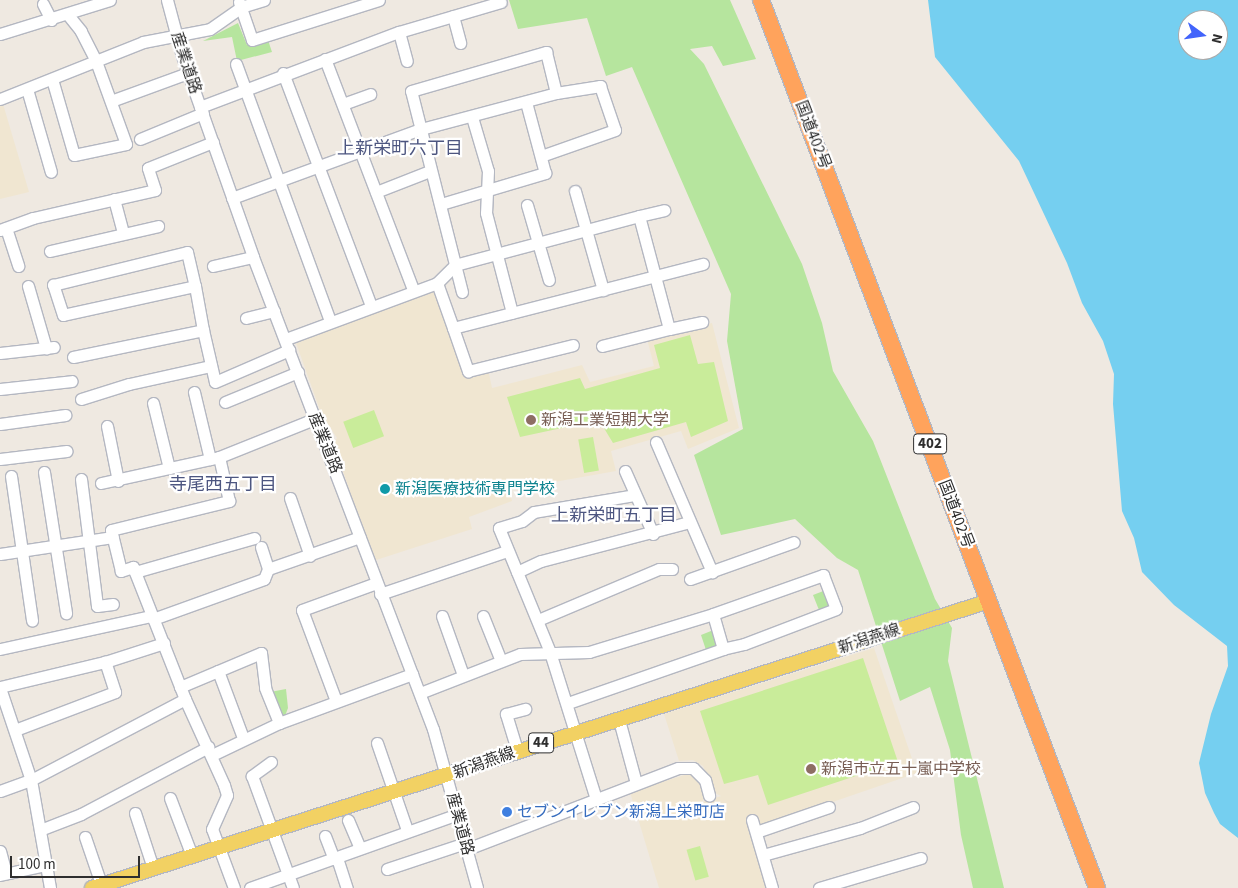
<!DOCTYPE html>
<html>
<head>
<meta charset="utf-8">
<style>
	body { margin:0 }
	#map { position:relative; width:1238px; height:888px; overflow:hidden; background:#efe9e1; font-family:"Source Sans 3","Noto Sans JP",sans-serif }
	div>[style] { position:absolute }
	.education>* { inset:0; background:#f0e6d1 }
	.green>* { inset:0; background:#b6e59e }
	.pitch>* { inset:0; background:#c9ec9a; transform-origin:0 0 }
	.water>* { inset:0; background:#75cff0 }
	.roads { filter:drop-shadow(1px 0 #b4b7c1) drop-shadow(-1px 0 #b4b7c1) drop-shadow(0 1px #b4b7c1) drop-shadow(0 -1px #b4b7c1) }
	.minor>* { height:11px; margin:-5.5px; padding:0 5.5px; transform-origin:5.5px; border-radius:5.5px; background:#fff }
	.major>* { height:14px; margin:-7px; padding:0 7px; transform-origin:7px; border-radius:7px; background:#f2d163 }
	.highway>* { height:16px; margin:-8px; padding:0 8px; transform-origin:8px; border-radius:8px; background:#ffa35c }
	.dots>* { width:14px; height:14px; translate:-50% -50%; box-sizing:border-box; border:2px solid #fff; border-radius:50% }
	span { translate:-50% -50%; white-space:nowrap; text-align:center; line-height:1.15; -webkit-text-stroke:4.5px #fff; paint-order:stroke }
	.shield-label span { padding:1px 4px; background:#fff; border:1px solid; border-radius:4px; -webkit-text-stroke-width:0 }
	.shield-label { font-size:15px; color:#2e2e2e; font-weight:700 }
	.street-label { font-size:16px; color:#2e2e2e }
	.education-label { font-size:16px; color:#785e54 }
	.left { translate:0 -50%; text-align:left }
	.culture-label { font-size:16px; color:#0d838f }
	.shop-label { font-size:16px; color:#366cbe }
	.neighbourhood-label { font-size:18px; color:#4d5680 }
	.north { position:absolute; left:1178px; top:10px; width:50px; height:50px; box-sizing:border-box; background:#fff; border:1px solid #ababab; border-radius:50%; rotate:104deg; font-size:14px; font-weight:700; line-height:20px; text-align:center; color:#2e2e2e }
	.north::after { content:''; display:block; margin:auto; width:18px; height:22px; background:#4264fb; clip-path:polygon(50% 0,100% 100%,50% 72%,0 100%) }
	.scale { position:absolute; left:10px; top:856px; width:130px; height:22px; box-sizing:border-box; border:2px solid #2e2e2e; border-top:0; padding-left:6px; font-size:15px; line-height:18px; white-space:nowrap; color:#2e2e2e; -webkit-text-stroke:4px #fff; paint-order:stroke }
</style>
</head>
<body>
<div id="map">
	<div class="education">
		<div style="clip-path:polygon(3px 104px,29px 192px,0 199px,0 105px)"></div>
		<div style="clip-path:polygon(431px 289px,440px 294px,455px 352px,465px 376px,488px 369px,492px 388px,582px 365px,590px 382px,654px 366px,647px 339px,712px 323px,739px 428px,688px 449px,681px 431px,611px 451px,616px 471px,509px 490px,512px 501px,469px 517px,472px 529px,373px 561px,340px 462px,334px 442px,337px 438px,321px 413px,295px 340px)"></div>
		<div style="clip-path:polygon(874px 648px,917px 773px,760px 827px,756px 815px,749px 817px,752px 828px,750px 832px,767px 888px,659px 888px,630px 792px,691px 773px,697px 778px,705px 797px,702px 802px,721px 796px,715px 793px,703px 766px,693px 760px,679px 761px,664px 714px)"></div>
	</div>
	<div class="green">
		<div style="clip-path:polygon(509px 0,730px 0,756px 59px,723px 66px,712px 46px,690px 49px,704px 64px,802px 264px,822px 323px,833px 371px,873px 441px,935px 599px,952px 628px,948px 661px,1004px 888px,973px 888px,961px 835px,950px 750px,930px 687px,900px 701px,858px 570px,837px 558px,795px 519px,721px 535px,694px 455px,743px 429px,727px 341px,731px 294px,632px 67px,606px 76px,587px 18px,518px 29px)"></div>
		<div style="clip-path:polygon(238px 23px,247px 45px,268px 40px,272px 52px,237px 61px,232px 37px,203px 41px)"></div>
		<div style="clip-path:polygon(826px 590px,829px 606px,819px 610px,813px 595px)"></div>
		<div style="clip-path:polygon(716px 629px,719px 645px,706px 650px,701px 635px)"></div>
		<div style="clip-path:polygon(286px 689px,288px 708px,285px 716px,279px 714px,270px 692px)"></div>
	</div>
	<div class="pitch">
		<div style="clip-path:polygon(690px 335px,698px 364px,714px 362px,728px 421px,691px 437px,686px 422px,613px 443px,599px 420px,520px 437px,507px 397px,580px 378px,585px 389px,660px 368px,654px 345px)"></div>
		<div style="left:374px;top:410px;width:28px;height:33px;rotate:69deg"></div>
		<div style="left:593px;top:437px;width:34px;height:15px;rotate:80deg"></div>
		<div style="clip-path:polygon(863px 658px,898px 762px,768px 805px,758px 775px,724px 784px,700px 711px)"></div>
		<div style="left:700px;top:846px;width:32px;height:14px;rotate:74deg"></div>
	</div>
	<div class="water">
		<div style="clip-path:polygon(evenodd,928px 0,1238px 0,1238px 838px,1220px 824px,1214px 813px,1205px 793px,1199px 763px,1211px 714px,1228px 666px,1227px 646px,1174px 605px,1142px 572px,1134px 538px,1122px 511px,1113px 404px,1114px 374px,1103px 341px,1082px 303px,1067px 263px,1019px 161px,935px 57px,928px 0,1188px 20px,1218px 20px,1218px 50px,1188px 50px,1188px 20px)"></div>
	</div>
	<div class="roads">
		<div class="minor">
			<div style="left:167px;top:0;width:58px;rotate:75deg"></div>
			<div style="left:182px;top:56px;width:213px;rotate:70.5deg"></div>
			<div style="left:253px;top:257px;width:505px;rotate:69.13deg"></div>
			<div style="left:433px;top:729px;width:165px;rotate:74.5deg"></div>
			<div style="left:239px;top:2px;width:40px;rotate:71.1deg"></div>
			<div style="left:252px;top:40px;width:133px;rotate:-17.5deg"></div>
			<div style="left:43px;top:4px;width:18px;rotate:63deg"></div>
			<div style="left:453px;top:16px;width:28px;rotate:75deg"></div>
			<div style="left:399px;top:32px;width:30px;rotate:75deg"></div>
			<div style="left:0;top:34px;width:115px;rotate:-17.2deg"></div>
			<div style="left:325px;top:59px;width:247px;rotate:69.1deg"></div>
			<div style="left:236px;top:64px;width:274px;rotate:69.9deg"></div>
			<div style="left:283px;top:73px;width:249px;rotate:69.3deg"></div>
			<div style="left:52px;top:79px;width:79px;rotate:73.9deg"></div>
			<div style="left:74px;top:155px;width:53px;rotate:-11.9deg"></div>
			<div style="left:126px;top:144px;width:88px;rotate:-109.9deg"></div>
			<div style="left:96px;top:61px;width:34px;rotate:-117deg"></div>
			<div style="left:81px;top:31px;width:22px;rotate:-129deg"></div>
			<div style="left:27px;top:89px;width:86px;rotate:73.9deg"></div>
			<div style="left:0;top:99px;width:154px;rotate:-21.7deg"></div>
			<div style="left:143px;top:42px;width:68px;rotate:-11deg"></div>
			<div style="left:210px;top:29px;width:38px;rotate:-35deg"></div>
			<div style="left:241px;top:7px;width:24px;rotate:-17deg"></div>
			<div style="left:111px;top:101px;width:82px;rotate:-20deg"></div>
			<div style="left:343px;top:104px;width:29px;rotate:-20deg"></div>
			<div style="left:200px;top:107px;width:213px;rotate:-20.7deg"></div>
			<div style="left:399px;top:32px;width:106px;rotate:-16.4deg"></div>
			<div style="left:472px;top:117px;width:56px;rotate:73.5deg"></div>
			<div style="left:488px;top:171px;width:42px;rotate:92.7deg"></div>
			<div style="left:486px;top:213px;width:103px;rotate:75.4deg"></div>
			<div style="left:140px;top:139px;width:68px;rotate:-22.4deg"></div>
			<div style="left:575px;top:191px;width:103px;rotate:74.2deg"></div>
			<div style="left:376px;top:192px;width:58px;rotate:-21.3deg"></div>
			<div style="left:232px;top:198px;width:201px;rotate:-20.1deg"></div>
			<div style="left:421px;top:129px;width:140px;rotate:-14.9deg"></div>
			<div style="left:556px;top:93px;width:45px;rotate:-9deg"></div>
			<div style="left:600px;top:86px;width:46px;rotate:71.2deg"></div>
			<div style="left:615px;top:130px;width:78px;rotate:160.6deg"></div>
			<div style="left:114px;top:199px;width:35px;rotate:75deg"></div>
			<div style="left:441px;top:204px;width:109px;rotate:-16.6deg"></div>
			<div style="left:545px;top:173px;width:73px;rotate:-105deg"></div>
			<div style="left:527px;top:205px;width:78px;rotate:73.7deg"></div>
			<div style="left:639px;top:216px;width:26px;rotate:-13deg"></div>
			<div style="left:6px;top:228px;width:40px;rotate:72deg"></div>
			<div style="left:0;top:230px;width:35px;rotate:-20deg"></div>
			<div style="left:33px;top:218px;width:125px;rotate:-12.9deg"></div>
			<div style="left:155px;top:190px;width:23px;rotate:-108deg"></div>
			<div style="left:148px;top:168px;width:70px;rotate:-21.8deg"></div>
			<div style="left:50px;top:251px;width:111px;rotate:-13deg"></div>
			<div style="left:213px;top:266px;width:41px;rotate:-12.7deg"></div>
			<div style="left:437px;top:283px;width:48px;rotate:70.4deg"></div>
			<div style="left:453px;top:328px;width:258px;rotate:-14.4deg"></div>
			<div style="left:28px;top:286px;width:65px;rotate:73.8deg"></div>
			<div style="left:195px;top:286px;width:135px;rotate:167.6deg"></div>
			<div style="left:63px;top:315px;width:32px;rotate:-108deg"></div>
			<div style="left:53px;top:285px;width:138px;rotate:-13.8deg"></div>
			<div style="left:187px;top:252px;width:35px;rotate:77deg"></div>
			<div style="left:195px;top:286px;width:45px;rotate:79.7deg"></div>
			<div style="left:462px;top:292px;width:207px;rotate:-104.2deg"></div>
			<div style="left:411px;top:91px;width:141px;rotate:-16.1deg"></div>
			<div style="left:546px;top:52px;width:42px;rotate:76.3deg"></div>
			<div style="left:246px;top:318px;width:29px;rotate:-14deg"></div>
			<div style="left:453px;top:328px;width:46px;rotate:70.8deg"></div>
			<div style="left:468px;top:371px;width:108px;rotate:-13.9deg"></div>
			<div style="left:669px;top:329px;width:34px;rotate:-12deg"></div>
			<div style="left:286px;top:339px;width:161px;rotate:-20.3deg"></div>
			<div style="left:437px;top:283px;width:25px;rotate:-45deg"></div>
			<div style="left:455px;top:265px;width:190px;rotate:-14.9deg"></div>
			<div style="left:639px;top:216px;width:117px;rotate:75.1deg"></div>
			<div style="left:669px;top:329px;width:69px;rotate:165.8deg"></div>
			<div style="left:0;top:353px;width:54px;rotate:-6.3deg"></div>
			<div style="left:73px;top:357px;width:133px;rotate:-11.7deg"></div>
			<div style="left:203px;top:330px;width:53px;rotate:77deg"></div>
			<div style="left:215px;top:382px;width:81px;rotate:-23.4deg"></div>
			<div style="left:0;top:389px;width:72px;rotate:-6.3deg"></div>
			<div style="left:194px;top:392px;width:69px;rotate:76.6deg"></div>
			<div style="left:81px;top:399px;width:50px;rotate:-17.4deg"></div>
			<div style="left:129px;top:384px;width:84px;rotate:-12.4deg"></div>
			<div style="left:225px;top:402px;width:79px;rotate:-22.3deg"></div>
			<div style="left:153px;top:403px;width:67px;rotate:76.2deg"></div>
			<div style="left:0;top:424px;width:66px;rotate:-7.9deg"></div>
			<div style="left:107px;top:426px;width:56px;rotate:78.7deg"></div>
			<div style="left:656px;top:442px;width:142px;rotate:66.7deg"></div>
			<div style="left:0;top:459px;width:67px;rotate:-6.8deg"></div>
			<div style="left:625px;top:471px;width:69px;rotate:66deg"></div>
			<div style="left:44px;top:472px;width:143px;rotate:81.1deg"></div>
			<div style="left:11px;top:476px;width:146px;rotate:81.7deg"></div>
			<div style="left:81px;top:479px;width:128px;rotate:82.8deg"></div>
			<div style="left:97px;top:606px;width:16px;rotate:-7deg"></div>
			<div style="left:101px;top:483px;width:121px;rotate:-12.4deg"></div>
			<div style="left:290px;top:498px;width:61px;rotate:71deg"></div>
			<div style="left:261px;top:547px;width:23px;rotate:72deg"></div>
			<div style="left:0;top:554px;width:114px;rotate:-8.6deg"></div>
			<div style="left:135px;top:572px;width:124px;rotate:-15.9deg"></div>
			<div style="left:517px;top:572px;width:26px;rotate:-25deg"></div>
			<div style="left:541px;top:561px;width:154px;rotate:-14.7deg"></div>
			<div style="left:690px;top:579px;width:110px;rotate:-19.6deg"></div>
			<div style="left:380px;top:594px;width:134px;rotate:-18.7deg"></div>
			<div style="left:442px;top:616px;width:63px;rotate:70.4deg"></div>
			<div style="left:483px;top:616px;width:48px;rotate:68.2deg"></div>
			<div style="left:153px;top:619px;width:118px;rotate:-19.8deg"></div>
			<div style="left:264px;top:579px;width:11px;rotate:-68deg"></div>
			<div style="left:268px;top:569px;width:97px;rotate:-19.2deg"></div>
			<div style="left:538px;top:620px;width:131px;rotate:-22.9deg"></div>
			<div style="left:659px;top:569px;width:13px"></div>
			<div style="left:0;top:649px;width:155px;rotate:-12.3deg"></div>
			<div style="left:218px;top:671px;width:72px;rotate:69.5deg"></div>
			<div style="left:0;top:687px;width:108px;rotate:-13.4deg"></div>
			<div style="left:105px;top:662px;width:62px;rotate:-17.9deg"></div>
			<div style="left:180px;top:687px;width:88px;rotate:-22.8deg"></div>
			<div style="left:261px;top:653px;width:35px;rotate:83deg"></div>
			<div style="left:265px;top:688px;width:38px;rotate:68deg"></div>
			<div style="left:0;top:688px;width:97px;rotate:71.4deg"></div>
			<div style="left:31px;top:780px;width:110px;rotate:80deg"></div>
			<div style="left:420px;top:693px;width:107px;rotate:-21.3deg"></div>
			<div style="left:520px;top:654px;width:69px;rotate:-1.7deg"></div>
			<div style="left:589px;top:652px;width:130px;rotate:-17deg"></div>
			<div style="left:713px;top:614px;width:117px;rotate:-19.5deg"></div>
			<div style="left:823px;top:575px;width:36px;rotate:69deg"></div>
			<div style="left:836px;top:609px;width:98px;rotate:159.2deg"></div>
			<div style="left:744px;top:644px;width:22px;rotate:167deg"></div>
			<div style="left:723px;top:649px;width:36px;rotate:-106deg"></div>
			<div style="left:336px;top:701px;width:97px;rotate:-110.5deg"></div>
			<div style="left:302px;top:610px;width:79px;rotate:-20deg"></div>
			<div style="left:568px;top:703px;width:164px;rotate:-19.2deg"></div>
			<div style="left:619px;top:720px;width:65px;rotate:74.9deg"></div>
			<div style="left:15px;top:730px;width:107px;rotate:-20.8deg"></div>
			<div style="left:115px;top:692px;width:32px;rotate:-108deg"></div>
			<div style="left:377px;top:743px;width:92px;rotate:71deg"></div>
			<div style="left:517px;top:750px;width:38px;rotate:-107deg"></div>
			<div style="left:506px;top:714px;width:20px;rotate:-15deg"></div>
			<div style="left:212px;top:755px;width:74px;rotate:-25.5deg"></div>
			<div style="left:279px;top:723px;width:142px;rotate:-20.2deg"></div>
			<div style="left:271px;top:762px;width:24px;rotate:144deg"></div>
			<div style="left:252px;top:776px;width:119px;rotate:69.9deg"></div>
			<div style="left:0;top:791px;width:33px;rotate:-20deg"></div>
			<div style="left:31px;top:780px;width:174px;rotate:-27.7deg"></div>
			<div style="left:170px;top:798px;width:62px;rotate:69.2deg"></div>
			<div style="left:596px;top:799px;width:154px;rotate:-107.4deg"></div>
			<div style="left:550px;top:652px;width:134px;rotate:-112.4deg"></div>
			<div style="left:499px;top:528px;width:24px;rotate:-17deg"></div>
			<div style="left:522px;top:521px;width:15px;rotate:-37deg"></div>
			<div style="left:534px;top:512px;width:102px;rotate:-9.6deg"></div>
			<div style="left:135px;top:813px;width:58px;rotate:71.9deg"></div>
			<div style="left:348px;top:820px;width:30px;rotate:67deg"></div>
			<div style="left:752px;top:820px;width:71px;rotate:73.6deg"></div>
			<div style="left:40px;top:830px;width:44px;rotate:-21.3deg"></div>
			<div style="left:81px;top:814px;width:144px;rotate:-27.8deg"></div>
			<div style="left:756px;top:832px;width:77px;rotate:-18.9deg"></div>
			<div style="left:325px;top:836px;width:25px;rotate:69deg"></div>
			<div style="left:85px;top:837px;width:50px;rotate:71.2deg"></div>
			<div style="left:467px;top:849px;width:226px;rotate:-21deg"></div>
			<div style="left:678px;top:768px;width:15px"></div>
			<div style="left:693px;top:768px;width:17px;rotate:45deg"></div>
			<div style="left:705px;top:780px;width:16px;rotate:75deg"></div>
			<div style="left:0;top:851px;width:23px;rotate:75deg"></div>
			<div style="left:763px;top:855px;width:101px;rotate:-15.6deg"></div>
			<div style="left:860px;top:828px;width:57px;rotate:-21.6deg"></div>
			<div style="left:337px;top:858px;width:32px;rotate:72deg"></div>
			<div style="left:387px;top:869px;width:82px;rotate:-18.4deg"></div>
			<div style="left:0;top:875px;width:47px;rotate:-12.3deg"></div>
			<div style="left:234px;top:888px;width:63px;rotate:-110.4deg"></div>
			<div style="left:212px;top:829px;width:37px;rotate:-66deg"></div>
			<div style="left:227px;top:795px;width:10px;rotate:-107deg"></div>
			<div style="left:224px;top:785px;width:94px;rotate:-114.4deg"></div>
			<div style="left:185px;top:699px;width:142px;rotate:-111.5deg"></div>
			<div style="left:133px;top:567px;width:13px;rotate:162deg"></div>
			<div style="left:121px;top:571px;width:42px;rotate:-103.7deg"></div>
			<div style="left:111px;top:530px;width:122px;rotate:-13.8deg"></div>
			<div style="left:229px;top:501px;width:45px;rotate:-102.8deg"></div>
			<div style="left:219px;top:457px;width:102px;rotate:-21.8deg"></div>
			<div style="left:250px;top:888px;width:221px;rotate:-19.6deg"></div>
			<div style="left:819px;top:888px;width:106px;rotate:-16.4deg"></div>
		</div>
		<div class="major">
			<div style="left:92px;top:888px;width:942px;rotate:-17.74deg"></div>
		</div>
		<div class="highway">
			<div style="left:761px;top:0;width:949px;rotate:69.27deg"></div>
		</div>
	</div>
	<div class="dots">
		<div style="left:531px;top:420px;background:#8d6e63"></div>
		<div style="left:385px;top:489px;background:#0f9aa8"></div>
		<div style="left:811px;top:769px;background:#8d6e63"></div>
		<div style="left:507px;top:812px;background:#3f7fe0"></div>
	</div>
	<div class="shield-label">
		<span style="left:930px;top:444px">402</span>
		<span style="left:541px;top:743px">44</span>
	</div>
	<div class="street-label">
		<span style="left:186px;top:63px;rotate:72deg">産業道路</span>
		<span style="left:813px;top:135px;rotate:69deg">国道402号</span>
		<span style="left:325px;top:443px;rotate:68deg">産業道路</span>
		<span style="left:956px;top:514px;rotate:69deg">国道402号</span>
		<span style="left:869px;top:639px;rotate:-18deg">新潟燕線</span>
		<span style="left:484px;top:763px;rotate:-20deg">新潟燕線</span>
		<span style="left:460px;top:824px;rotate:75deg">産業道路</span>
	</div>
	<div class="education-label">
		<span class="left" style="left:541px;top:420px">新潟工業短期大学</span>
		<span class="left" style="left:821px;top:769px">新潟市立五十嵐中学校</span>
	</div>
	<div class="culture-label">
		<span class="left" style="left:395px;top:489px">新潟医療技術専門学校</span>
	</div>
	<div class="shop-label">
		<span class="left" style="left:517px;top:812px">セブンイレブン新潟上栄町店</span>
	</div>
	<div class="neighbourhood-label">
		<span style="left:400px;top:149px">上新栄町六丁目</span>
		<span style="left:223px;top:485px">寺尾西五丁目</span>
		<span style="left:614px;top:516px">上新栄町五丁目</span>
	</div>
	<div class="north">N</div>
	<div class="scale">100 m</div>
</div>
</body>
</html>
